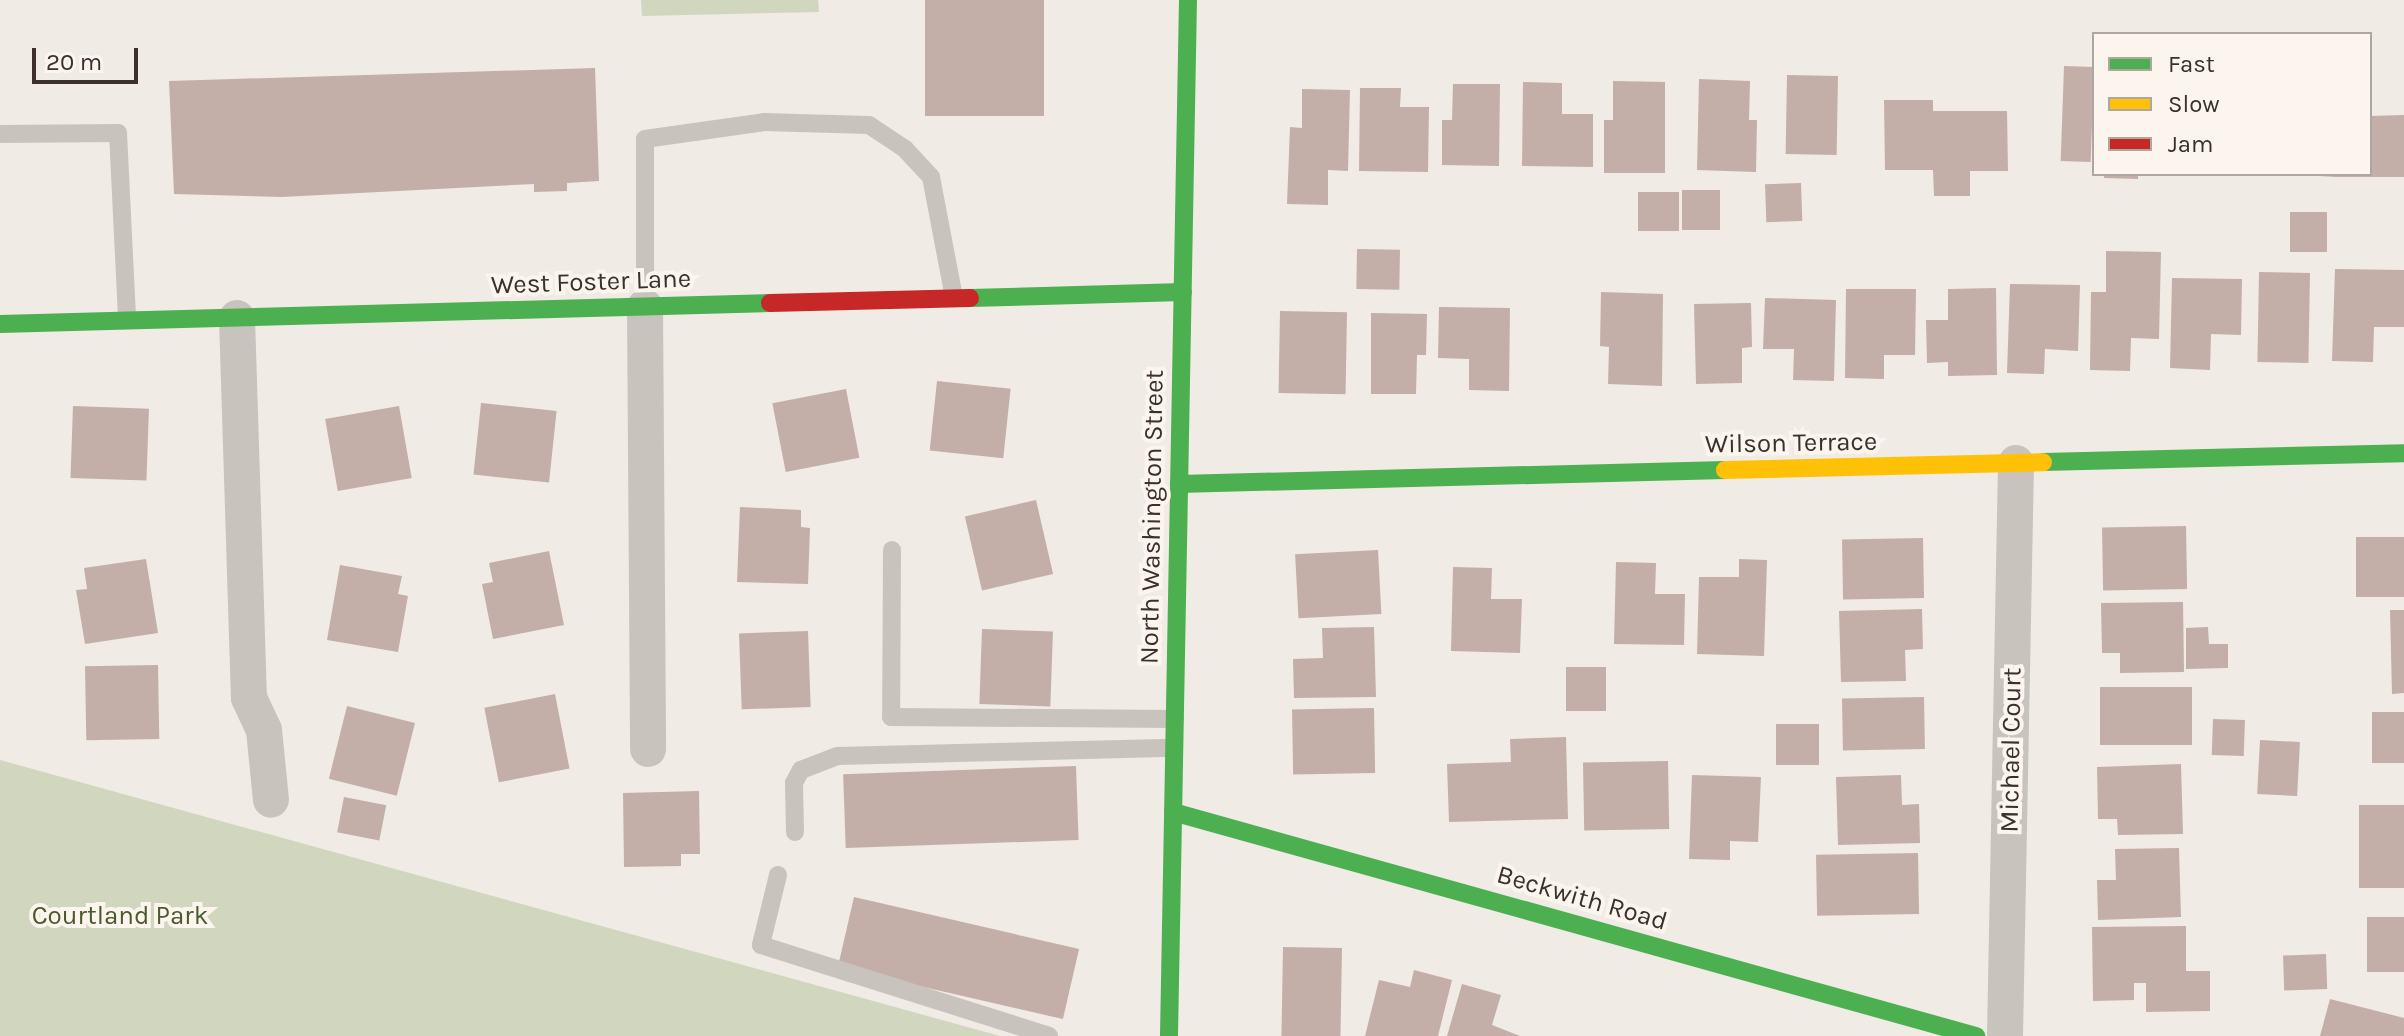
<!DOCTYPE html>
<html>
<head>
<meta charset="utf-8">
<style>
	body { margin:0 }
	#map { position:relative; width:2404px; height:1036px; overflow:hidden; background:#f0ebe5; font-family:Karla,sans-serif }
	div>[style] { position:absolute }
	.green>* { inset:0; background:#d1d6bf }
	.building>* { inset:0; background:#c3afa7; transform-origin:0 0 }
	.lane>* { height:18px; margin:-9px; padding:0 9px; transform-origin:9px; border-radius:9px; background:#c9c3be }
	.street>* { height:36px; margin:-18px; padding:0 18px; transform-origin:18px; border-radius:18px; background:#c9c3be }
	.fast>* { height:18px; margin:-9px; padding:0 9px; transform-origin:9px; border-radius:9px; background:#4caf50 }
	.slow>* { height:18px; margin:-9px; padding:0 9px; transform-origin:9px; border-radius:9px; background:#ffc107 }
	.jam>* { height:18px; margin:-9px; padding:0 9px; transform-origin:9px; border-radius:9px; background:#c62828 }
	span { translate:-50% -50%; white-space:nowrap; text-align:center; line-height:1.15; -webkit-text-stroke:8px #fbf5ee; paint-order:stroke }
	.street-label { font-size:26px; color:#3b302b }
	.park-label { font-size:26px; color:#4a5a2e }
	.legend { position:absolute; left:2092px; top:32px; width:280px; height:144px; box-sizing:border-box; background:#fbf5ee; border:2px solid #aea6a0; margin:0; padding:10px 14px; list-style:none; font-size:24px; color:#3b302b }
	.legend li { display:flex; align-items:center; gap:16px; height:40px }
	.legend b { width:40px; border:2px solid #aea6a0 }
	.scale { position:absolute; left:32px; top:48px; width:106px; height:36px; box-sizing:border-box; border:4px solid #3b302b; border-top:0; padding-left:10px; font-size:24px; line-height:28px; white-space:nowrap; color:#3b302b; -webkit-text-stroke:6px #fbf5ee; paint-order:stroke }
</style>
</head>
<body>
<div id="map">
	<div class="green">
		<div style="clip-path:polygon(641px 0,818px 0,819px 12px,642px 16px)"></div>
		<div style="clip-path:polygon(0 760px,1000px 1036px,0 1036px)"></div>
	</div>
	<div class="building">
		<div style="left:925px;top:0;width:119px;height:116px"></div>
		<div style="left:2064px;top:66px;width:30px;height:95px;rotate:2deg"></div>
		<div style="clip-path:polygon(595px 68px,599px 181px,567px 183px,567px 191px,534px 192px,534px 184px,282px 197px,174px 194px,169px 81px)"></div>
		<div style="left:1787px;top:75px;width:51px;height:79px;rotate:1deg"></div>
		<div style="clip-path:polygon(1699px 79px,1750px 81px,1749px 120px,1757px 120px,1756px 172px,1697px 170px)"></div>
		<div style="clip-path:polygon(1613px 81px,1665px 82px,1665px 173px,1604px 173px,1604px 120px,1613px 120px)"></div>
		<div style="clip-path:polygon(1523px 82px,1562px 83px,1562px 114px,1593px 114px,1593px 167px,1522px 166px)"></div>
		<div style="clip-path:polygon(1453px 84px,1500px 84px,1499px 166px,1442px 165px,1442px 120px,1452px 120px)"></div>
		<div style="clip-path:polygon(1360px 88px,1401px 88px,1400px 107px,1429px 107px,1428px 172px,1359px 171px)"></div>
		<div style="clip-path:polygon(1302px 89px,1350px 90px,1348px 171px,1328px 170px,1328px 205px,1287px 204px,1290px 127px,1302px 128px)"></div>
		<div style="clip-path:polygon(1884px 100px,1933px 100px,1933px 111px,2007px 111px,2008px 171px,1970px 171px,1970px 196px,1934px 196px,1933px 170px,1885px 170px)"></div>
		<div style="clip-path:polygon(2404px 115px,2404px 177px,2319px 177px,2370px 174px,2370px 116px)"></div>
		<div style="clip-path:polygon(2104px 174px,2138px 174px,2138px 179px,2104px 178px)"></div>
		<div style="left:1801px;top:183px;width:38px;height:36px;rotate:88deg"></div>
		<div style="left:1682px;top:190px;width:38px;height:40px"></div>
		<div style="left:1638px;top:192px;width:41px;height:39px"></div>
		<div style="left:2290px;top:212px;width:37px;height:40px"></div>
		<div style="left:1357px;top:249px;width:43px;height:40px;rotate:1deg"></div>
		<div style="clip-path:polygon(2106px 251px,2161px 252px,2159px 339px,2131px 338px,2130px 371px,2090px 370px,2091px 292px,2106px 292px)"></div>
		<div style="clip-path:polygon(2335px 269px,2404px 270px,2404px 327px,2374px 327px,2373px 362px,2332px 361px)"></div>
		<div style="left:2259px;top:272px;width:51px;height:90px;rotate:1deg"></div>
		<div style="clip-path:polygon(2172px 278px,2242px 279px,2241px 335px,2211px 334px,2210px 370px,2170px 368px)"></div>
		<div style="clip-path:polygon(2010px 284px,2080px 285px,2078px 351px,2045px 349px,2044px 374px,2007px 373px)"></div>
		<div style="clip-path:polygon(1996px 288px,1997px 375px,1948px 376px,1948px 362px,1927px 363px,1926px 320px,1948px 320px,1948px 289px)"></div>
		<div style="clip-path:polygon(1846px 289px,1916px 289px,1915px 355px,1884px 355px,1884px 379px,1845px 378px)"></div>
		<div style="clip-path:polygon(1601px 292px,1663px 294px,1662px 386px,1608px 384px,1609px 347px,1600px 346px)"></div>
		<div style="clip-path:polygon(1765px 298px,1836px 300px,1834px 381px,1793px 380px,1794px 349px,1763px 349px)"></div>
		<div style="clip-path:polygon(1751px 303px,1752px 347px,1742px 348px,1742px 383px,1696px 384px,1694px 304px)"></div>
		<div style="clip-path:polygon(1439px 307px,1510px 308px,1509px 391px,1469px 390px,1469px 359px,1438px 358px)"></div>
		<div style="left:1280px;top:311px;width:67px;height:82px;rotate:1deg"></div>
		<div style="clip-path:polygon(1371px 313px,1427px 314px,1426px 355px,1417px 355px,1416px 394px,1371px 394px)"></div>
		<div style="left:937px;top:381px;width:74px;height:70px;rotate:6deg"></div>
		<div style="left:846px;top:389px;width:70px;height:75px;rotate:79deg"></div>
		<div style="left:481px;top:403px;width:76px;height:72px;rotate:6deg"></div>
		<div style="left:73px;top:406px;width:76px;height:72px;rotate:2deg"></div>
		<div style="left:399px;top:406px;width:73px;height:75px;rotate:80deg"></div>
		<div style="left:1036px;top:500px;width:76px;height:73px;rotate:77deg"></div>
		<div style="clip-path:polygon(740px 507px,801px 510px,801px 527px,810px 528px,808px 584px,737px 582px)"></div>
		<div style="left:2186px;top:526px;width:63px;height:84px;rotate:89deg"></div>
		<div style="left:2404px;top:537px;width:60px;height:48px;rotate:90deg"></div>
		<div style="left:1923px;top:538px;width:60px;height:81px;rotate:89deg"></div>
		<div style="left:1378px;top:550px;width:64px;height:83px;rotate:87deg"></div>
		<div style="clip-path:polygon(549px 551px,564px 625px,493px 639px,482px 584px,493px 582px,489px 563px)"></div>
		<div style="clip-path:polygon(146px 559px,158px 633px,85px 644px,76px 590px,87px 589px,84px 568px)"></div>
		<div style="clip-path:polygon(1739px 559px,1767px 560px,1764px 656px,1697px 654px,1699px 577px,1739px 577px)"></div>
		<div style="clip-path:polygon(1616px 562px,1656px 563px,1655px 594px,1685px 594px,1684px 645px,1614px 644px)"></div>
		<div style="clip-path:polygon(340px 565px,402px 576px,398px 594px,408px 596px,398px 652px,327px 640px)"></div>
		<div style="clip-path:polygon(1453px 567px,1492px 568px,1491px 599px,1522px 599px,1520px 653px,1451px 651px)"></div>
		<div style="clip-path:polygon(2183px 602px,2184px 672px,2120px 673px,2120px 653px,2102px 653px,2101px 603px)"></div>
		<div style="clip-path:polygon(1922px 609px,1923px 649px,1905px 650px,1906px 681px,1841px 682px,1839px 611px)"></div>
		<div style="clip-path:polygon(2390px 610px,2404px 610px,2404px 693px,2392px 694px)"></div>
		<div style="clip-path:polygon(1374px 627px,1376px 697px,1294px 698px,1293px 659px,1323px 658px,1322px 628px)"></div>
		<div style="clip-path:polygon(2208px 627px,2209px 644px,2228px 644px,2228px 668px,2186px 669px,2186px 628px)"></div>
		<div style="left:982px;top:629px;width:71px;height:75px;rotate:2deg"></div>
		<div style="left:808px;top:631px;width:76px;height:69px;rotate:88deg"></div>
		<div style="left:158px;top:665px;width:74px;height:73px;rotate:89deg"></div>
		<div style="left:1566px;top:667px;width:40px;height:44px"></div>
		<div style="left:2192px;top:687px;width:58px;height:92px;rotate:90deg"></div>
		<div style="left:555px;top:694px;width:76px;height:72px;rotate:79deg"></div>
		<div style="left:1924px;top:697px;width:52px;height:82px;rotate:89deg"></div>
		<div style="left:347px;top:706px;width:70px;height:75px;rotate:14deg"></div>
		<div style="left:1374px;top:708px;width:65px;height:82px;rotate:89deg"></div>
		<div style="left:2404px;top:712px;width:51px;height:32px;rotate:90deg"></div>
		<div style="left:2213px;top:719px;width:32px;height:36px;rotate:2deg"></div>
		<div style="left:1776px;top:724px;width:43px;height:41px"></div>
		<div style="clip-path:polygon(1566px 737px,1568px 819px,1449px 822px,1447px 764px,1511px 762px,1510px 739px)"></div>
		<div style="left:2260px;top:740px;width:40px;height:54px;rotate:3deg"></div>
		<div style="left:1668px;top:761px;width:68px;height:85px;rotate:89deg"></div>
		<div style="clip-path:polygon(2181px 764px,2183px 834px,2118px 835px,2117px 819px,2098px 819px,2097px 767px)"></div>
		<div style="left:1076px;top:766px;width:74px;height:233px;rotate:88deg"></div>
		<div style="clip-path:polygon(1692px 775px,1761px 777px,1758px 842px,1730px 841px,1730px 860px,1689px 859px)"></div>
		<div style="clip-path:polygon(1901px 775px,1902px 805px,1919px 804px,1920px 843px,1838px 845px,1836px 777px)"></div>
		<div style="clip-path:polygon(699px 791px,700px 854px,681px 854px,681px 866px,624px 867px,623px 793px)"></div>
		<div style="left:344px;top:797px;width:43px;height:36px;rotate:11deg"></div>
		<div style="left:2404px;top:805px;width:83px;height:45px;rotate:90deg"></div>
		<div style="clip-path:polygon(2179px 848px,2181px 917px,2098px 920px,2097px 880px,2116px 880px,2115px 849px)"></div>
		<div style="left:1918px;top:853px;width:61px;height:102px;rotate:89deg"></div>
		<div style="left:854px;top:897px;width:231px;height:72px;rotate:13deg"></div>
		<div style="left:2404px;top:917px;width:55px;height:37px;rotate:90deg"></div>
		<div style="clip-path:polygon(2186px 926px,2186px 971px,2210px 971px,2210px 1011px,2146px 1012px,2146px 983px,2134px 983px,2134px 1000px,2093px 1001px,2092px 927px)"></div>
		<div style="left:1283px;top:947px;width:59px;height:89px;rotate:1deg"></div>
		<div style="left:2326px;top:954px;width:35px;height:43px;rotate:88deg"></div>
		<div style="clip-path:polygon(1414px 970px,1452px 980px,1438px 1036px,1365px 1036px,1379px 980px,1410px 987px)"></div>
		<div style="clip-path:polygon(1462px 984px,1501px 995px,1492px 1025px,1520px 1036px,1447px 1036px)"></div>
		<div style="clip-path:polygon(2330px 999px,2404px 1018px,2404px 1036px,2320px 1036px)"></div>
	</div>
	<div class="lane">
		<div style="left:0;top:134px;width:118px;rotate:-0.5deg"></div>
		<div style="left:118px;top:133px;width:187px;rotate:87.2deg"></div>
		<div style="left:645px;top:307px;width:168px;rotate:-90deg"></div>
		<div style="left:645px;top:139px;width:120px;rotate:-8.1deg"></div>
		<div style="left:764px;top:122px;width:105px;rotate:1.6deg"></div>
		<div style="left:869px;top:125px;width:43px;rotate:33.7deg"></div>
		<div style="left:905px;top:149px;width:38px;rotate:47deg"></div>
		<div style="left:931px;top:177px;width:123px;rotate:79.2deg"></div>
		<div style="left:892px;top:550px;width:167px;rotate:90.3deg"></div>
		<div style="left:891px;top:717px;width:284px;rotate:0.4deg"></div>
		<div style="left:795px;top:832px;width:49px;rotate:-91.2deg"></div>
		<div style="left:794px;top:783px;width:15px;rotate:-62deg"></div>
		<div style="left:801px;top:770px;width:39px;rotate:-21deg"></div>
		<div style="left:837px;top:756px;width:337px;rotate:-1.4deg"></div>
		<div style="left:778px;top:875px;width:72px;rotate:103.7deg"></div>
		<div style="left:761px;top:945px;width:302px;rotate:17.5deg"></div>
	</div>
	<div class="street">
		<div style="left:645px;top:307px;width:442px;rotate:89.6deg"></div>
		<div style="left:237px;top:318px;width:380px;rotate:88.2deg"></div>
		<div style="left:249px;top:698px;width:35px;rotate:65deg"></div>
		<div style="left:264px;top:730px;width:70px;rotate:84.3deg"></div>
		<div style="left:2005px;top:1036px;width:573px;rotate:-88.9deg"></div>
	</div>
	<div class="fast">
		<div style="left:970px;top:298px;width:213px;rotate:-1.6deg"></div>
		<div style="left:0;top:324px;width:770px;rotate:-1.56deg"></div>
		<div style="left:2043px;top:462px;width:361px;rotate:-1.4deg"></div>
		<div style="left:1179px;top:484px;width:546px;rotate:-1.47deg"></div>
		<div style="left:1173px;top:812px;width:834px;rotate:15.59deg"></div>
		<div style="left:1169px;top:1036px;width:1036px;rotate:-88.95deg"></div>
	</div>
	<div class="slow">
		<div style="left:1725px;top:470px;width:318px;rotate:-1.4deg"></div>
	</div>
	<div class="jam">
		<div style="left:770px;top:303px;width:200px;rotate:-1.4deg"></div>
	</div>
	<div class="street-label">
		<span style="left:591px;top:282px;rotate:-2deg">West Foster Lane</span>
		<span style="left:1791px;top:443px;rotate:-1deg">Wilson Terrace</span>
		<span style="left:1152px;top:517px;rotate:-89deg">North Washington Street</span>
		<span style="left:2011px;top:750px;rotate:-89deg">Michael Court</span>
		<span style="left:1582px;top:898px;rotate:16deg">Beckwith Road</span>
	</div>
	<div class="park-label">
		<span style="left:120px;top:916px">Courtland Park</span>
	</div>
	<ul class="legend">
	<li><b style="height:10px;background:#4caf50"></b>Fast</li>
	<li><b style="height:10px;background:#ffc107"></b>Slow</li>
	<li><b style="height:10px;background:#c62828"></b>Jam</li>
	</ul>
	<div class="scale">20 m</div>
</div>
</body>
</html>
